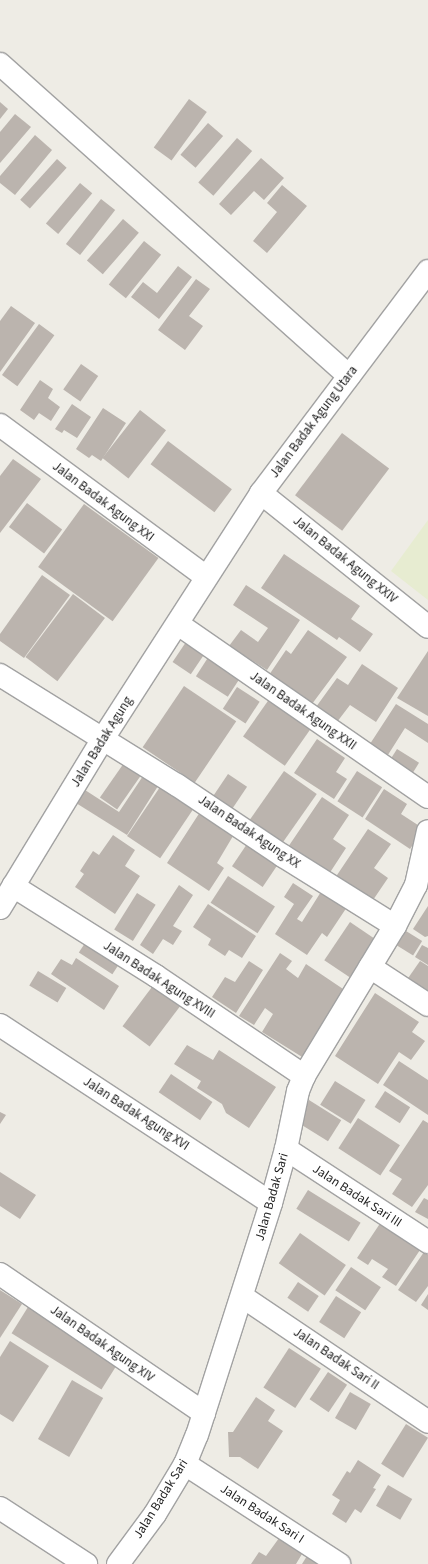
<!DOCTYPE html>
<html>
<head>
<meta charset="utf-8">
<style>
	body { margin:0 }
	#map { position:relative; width:428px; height:1564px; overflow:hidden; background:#eeece5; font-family:"Source Sans 3",sans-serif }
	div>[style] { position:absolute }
	.farmland>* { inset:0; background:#e7ecd1 }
	.building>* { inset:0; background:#bbb4ae; transform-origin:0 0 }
	.roads { filter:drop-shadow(1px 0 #a2a2a2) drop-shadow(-1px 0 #a2a2a2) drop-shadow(0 1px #a2a2a2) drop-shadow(0 -1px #a2a2a2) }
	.minor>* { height:22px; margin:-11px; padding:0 11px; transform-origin:11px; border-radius:11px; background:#fff }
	span { translate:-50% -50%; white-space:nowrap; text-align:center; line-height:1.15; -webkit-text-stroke:3px #fff; paint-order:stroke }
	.street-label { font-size:13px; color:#1e1e1e }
</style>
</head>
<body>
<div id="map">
	<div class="farmland">
		<div style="clip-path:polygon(428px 520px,428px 600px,391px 571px)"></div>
	</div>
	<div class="building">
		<div style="left:189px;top:99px;width:22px;height:60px;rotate:36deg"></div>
		<div style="clip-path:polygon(0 102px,8px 109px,0 119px)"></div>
		<div style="clip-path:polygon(15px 114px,31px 127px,0 163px,0 132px)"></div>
		<div style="left:208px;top:123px;width:20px;height:42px;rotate:41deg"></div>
		<div style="clip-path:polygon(35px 135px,52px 150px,15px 195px,0 183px,0 176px)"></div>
		<div style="left:237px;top:138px;width:20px;height:59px;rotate:41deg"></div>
		<div style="clip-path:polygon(261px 158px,284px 178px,264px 200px,254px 191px,231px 215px,219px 204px)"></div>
		<div style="left:57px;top:159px;width:13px;height:55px;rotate:42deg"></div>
		<div style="left:80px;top:183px;width:16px;height:53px;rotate:40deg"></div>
		<div style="clip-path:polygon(282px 185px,307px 206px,267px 253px,253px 241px,277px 212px,267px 203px)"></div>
		<div style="left:101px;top:199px;width:18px;height:57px;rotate:38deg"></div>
		<div style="left:123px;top:219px;width:21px;height:55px;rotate:41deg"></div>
		<div style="left:144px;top:241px;width:22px;height:56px;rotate:39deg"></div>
		<div style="clip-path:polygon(178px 266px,192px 277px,159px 319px,131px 297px,143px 282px,157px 293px)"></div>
		<div style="clip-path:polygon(196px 279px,210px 289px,189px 316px,203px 326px,185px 350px,158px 330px)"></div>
		<div style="clip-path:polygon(11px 306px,35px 323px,0 372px,0 321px)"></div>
		<div style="left:39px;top:324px;width:19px;height:63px;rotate:36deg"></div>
		<div style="left:81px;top:364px;width:21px;height:31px;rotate:35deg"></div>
		<div style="clip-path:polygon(40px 380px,53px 389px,48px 398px,60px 407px,51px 421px,39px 413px,34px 420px,20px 410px)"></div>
		<div style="clip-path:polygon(72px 404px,91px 417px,77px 438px,64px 430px,62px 433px,55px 429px)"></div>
		<div style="clip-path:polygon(103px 408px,126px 423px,101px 461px,92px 455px,89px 458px,76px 449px)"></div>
		<div style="left:140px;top:410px;width:33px;height:61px;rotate:38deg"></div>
		<div style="left:342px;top:433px;width:59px;height:78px;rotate:37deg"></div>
		<div style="left:168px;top:441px;width:80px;height:29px;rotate:37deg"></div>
		<div style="clip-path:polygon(13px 459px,41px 479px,0 533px,0 476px)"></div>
		<div style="left:27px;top:503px;width:44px;height:30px;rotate:37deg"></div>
		<div style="left:84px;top:504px;width:92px;height:78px;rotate:36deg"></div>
		<div style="clip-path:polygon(284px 554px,360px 606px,351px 619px,373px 634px,360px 652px,339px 637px,337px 640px,261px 588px)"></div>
		<div style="clip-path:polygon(42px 575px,70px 595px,24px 658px,0 641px,0 634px)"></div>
		<div style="clip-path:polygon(246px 585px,300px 620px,267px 670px,229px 646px,241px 630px,258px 642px,268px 628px,233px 605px)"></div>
		<div style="left:73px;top:594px;width:40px;height:79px;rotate:37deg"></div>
		<div style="clip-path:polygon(308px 630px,347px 657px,312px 704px,269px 675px,286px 650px,291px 654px)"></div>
		<div style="left:186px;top:642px;width:22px;height:24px;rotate:34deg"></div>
		<div style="clip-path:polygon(428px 651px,428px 716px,397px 698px)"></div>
		<div style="left:209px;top:656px;width:38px;height:24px;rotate:33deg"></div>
		<div style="clip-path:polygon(362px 664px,398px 688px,376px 722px,350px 705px,337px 722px,316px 707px,337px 678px,348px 685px)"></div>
		<div style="left:184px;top:686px;width:63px;height:74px;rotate:34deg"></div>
		<div style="left:237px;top:687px;width:27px;height:26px;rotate:33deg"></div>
		<div style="left:270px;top:698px;width:51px;height:47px;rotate:35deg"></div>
		<div style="clip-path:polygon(396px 704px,428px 724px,428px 743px,405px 728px,386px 758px,368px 747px)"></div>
		<div style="clip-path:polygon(317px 739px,345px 758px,336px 772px,347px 779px,334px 799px,294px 773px)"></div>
		<div style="left:397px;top:749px;width:26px;height:14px;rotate:32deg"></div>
		<div style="left:124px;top:763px;width:21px;height:42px;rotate:35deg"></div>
		<div style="left:284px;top:771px;width:40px;height:63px;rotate:35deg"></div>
		<div style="left:357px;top:771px;width:30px;height:36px;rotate:33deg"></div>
		<div style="left:228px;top:774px;width:23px;height:27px;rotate:34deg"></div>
		<div style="clip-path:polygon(143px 776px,158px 786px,127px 835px,76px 803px,85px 790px,119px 812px)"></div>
		<div style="left:160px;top:787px;width:40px;height:59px;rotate:34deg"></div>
		<div style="clip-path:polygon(384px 789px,407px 804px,401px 814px,424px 829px,410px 849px,365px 819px)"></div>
		<div style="clip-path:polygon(322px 797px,349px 815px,333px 839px,346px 848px,329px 874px,288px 847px)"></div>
		<div style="clip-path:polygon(202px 809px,236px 831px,217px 863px,224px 868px,209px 891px,167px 863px)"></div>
		<div style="clip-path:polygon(368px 829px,391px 844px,374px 868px,388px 878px,371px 903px,335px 878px)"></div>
		<div style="clip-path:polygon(113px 835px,135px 850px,125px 866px,140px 876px,115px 914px,75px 887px,84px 874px,80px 871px,93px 851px,99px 855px)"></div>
		<div style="left:251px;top:838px;width:37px;height:34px;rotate:34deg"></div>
		<div style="left:228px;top:876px;width:56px;height:32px;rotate:33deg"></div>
		<div style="clip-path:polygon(293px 883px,313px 896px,297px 919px,302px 922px,324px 887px,349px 904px,327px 937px,322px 933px,307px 955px,275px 934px,294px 904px,284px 897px)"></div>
		<div style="clip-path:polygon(179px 885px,193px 895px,173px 926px,182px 931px,173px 945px,163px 939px,153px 954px,140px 945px)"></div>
		<div style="left:137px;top:893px;width:22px;height:43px;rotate:32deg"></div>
		<div style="clip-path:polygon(208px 904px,256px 936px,242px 958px,229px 950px,225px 956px,208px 945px,211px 939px,193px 927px)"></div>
		<div style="clip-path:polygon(428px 906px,428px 936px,425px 937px,413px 929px)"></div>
		<div style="left:350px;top:922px;width:36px;height:46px;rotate:34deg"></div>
		<div style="left:406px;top:931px;width:19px;height:17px;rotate:32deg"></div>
		<div style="left:87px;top:940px;width:40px;height:15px;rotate:33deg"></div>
		<div style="clip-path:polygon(422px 945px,428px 948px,428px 965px,415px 957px)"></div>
		<div style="clip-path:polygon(280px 953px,292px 961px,286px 969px,298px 978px,306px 964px,349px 993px,307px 1060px,262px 1032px,273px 1014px,265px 1008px,254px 1025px,239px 1016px)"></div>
		<div style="clip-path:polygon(76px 958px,119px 986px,104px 1010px,51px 974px,61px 959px,72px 965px)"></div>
		<div style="clip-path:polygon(249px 961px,263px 970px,236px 1013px,212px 997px,225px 977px,235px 982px)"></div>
		<div style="clip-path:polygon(420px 961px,428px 966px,428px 1000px,404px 984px)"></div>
		<div style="left:38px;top:971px;width:33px;height:17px;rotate:31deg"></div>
		<div style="left:155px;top:983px;width:34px;height:54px;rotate:37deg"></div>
		<div style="clip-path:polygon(375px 993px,419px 1022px,412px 1032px,425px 1041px,411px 1060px,399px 1052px,378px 1084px,335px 1056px)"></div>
		<div style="clip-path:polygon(187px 1045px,213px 1060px,219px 1050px,276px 1087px,249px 1128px,226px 1113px,222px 1104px,197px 1088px,201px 1081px,174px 1064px)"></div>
		<div style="clip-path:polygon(399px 1061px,428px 1080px,428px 1115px,383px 1085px)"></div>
		<div style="left:171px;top:1074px;width:50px;height:22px;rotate:34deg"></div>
		<div style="left:335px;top:1081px;width:36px;height:28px;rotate:32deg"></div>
		<div style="left:385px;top:1091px;width:30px;height:19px;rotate:33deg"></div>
		<div style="left:309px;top:1100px;width:38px;height:25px;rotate:32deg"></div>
		<div style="clip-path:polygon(0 1112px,6px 1115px,0 1124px)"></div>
		<div style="left:358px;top:1118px;width:50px;height:36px;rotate:33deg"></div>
		<div style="clip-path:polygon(423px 1120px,428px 1123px,428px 1185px,412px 1207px,392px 1194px,402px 1179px,389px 1171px)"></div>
		<div style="clip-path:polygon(0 1172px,36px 1195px,20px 1219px,0 1206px)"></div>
		<div style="left:308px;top:1190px;width:62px;height:22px;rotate:32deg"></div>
		<div style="clip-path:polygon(424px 1198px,428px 1200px,428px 1219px,415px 1212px)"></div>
		<div style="clip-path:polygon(381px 1222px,420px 1250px,396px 1286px,382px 1277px,388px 1269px,372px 1259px,368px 1265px,357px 1258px)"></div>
		<div style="left:300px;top:1233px;width:56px;height:37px;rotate:35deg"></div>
		<div style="clip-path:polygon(424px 1252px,428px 1255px,428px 1286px,416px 1302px,398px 1290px)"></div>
		<div style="left:351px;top:1267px;width:36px;height:28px;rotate:34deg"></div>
		<div style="left:298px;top:1282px;width:25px;height:19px;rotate:34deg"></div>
		<div style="clip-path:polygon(0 1290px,22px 1304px,0 1338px)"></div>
		<div style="clip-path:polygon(428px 1294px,428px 1310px,421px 1305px)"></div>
		<div style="left:336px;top:1296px;width:30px;height:31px;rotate:33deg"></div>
		<div style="left:28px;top:1307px;width:106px;height:31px;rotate:32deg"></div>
		<div style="clip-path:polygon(10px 1341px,49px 1366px,13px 1422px,0 1414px,0 1357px)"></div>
		<div style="left:289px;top:1348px;width:38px;height:47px;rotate:33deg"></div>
		<div style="left:328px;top:1372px;width:23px;height:33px;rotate:34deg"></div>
		<div style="left:72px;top:1380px;width:36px;height:68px;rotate:30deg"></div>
		<div style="left:350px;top:1392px;width:24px;height:30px;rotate:30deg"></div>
		<div style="clip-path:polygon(256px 1397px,275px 1410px,268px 1421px,283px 1431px,258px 1469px,240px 1457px,229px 1457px,228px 1432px,233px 1432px)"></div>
		<div style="left:406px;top:1424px;width:26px;height:47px;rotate:32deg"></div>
		<div style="clip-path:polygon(358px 1460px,381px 1475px,373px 1488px,376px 1489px,361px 1513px,355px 1509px,346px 1523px,332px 1514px,340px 1500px,332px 1495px,347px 1471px,350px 1473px)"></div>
		<div style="left:388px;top:1485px;width:28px;height:24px;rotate:30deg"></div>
		<div style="clip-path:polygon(282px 1534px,297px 1544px,294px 1549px,302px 1554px,296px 1564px,251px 1564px,259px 1552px,266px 1556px)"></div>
		<div style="clip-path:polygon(307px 1556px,318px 1564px,302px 1564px)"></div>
	</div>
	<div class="roads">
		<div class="minor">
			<div style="left:0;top:64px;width:468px;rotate:41.8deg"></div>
			<div style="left:0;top:425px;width:256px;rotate:36.4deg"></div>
			<div style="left:261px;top:493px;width:214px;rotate:38.7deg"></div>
			<div style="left:178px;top:624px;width:304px;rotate:34.7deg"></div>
			<div style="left:0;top:675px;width:208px;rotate:31.9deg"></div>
			<div style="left:177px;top:785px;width:128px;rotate:33.8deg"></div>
			<div style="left:283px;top:856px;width:132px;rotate:32deg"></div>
			<div style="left:13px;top:886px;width:169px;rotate:32.2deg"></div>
			<div style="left:156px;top:976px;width:179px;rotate:34deg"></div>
			<div style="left:0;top:908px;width:197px;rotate:-58.7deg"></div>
			<div style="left:102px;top:740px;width:294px;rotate:-57.2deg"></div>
			<div style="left:261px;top:493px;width:278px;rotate:-53deg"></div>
			<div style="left:370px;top:967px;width:69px;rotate:33.2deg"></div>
			<div style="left:0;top:1025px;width:324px;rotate:33.3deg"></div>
			<div style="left:286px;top:1149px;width:170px;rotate:33.2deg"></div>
			<div style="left:0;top:1274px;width:247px;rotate:34.3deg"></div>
			<div style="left:243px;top:1297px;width:223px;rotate:34deg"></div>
			<div style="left:185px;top:1464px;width:184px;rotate:33deg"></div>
			<div style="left:0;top:1508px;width:103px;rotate:33.1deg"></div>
			<div style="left:118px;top:1564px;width:62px;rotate:-53.5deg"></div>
			<div style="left:155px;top:1514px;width:58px;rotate:-59deg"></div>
			<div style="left:185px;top:1464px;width:31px;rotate:-68deg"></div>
			<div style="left:197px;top:1435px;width:244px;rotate:-72.3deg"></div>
			<div style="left:271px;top:1203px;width:56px;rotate:-74.5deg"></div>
			<div style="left:286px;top:1149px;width:59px;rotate:-78.3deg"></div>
			<div style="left:298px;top:1091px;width:16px;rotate:-68deg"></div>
			<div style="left:304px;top:1076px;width:175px;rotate:-58.8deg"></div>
			<div style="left:395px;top:926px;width:46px;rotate:-62.9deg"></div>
			<div style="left:416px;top:885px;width:55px;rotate:-77.5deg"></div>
		</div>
	</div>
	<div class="street-label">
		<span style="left:314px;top:422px;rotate:-53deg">Jalan Badak Agung Utara</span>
		<span style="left:103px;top:502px;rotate:37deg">Jalan Badak Agung XXI</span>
		<span style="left:345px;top:560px;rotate:39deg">Jalan Badak Agung XXIV</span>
		<span style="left:303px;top:711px;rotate:35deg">Jalan Badak Agung XXII</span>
		<span style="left:102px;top:742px;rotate:-58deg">Jalan Badak Agung</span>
		<span style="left:249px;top:832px;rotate:34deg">Jalan Badak Agung XX</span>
		<span style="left:159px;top:980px;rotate:33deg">Jalan Badak Agung XVIII</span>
		<span style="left:136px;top:1114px;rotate:33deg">Jalan Badak Agung XVI</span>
		<span style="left:357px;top:1196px;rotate:33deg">Jalan Badak Sari III</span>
		<span style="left:272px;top:1197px;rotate:-74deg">Jalan Badak Sari</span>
		<span style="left:102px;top:1344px;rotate:35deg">Jalan Badak Agung XIV</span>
		<span style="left:336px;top:1359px;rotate:34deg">Jalan Badak Sari II</span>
		<span style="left:161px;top:1499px;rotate:-58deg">Jalan Badak Sari</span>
		<span style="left:262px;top:1514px;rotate:33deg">Jalan Badak Sari I</span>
	</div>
</div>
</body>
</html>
